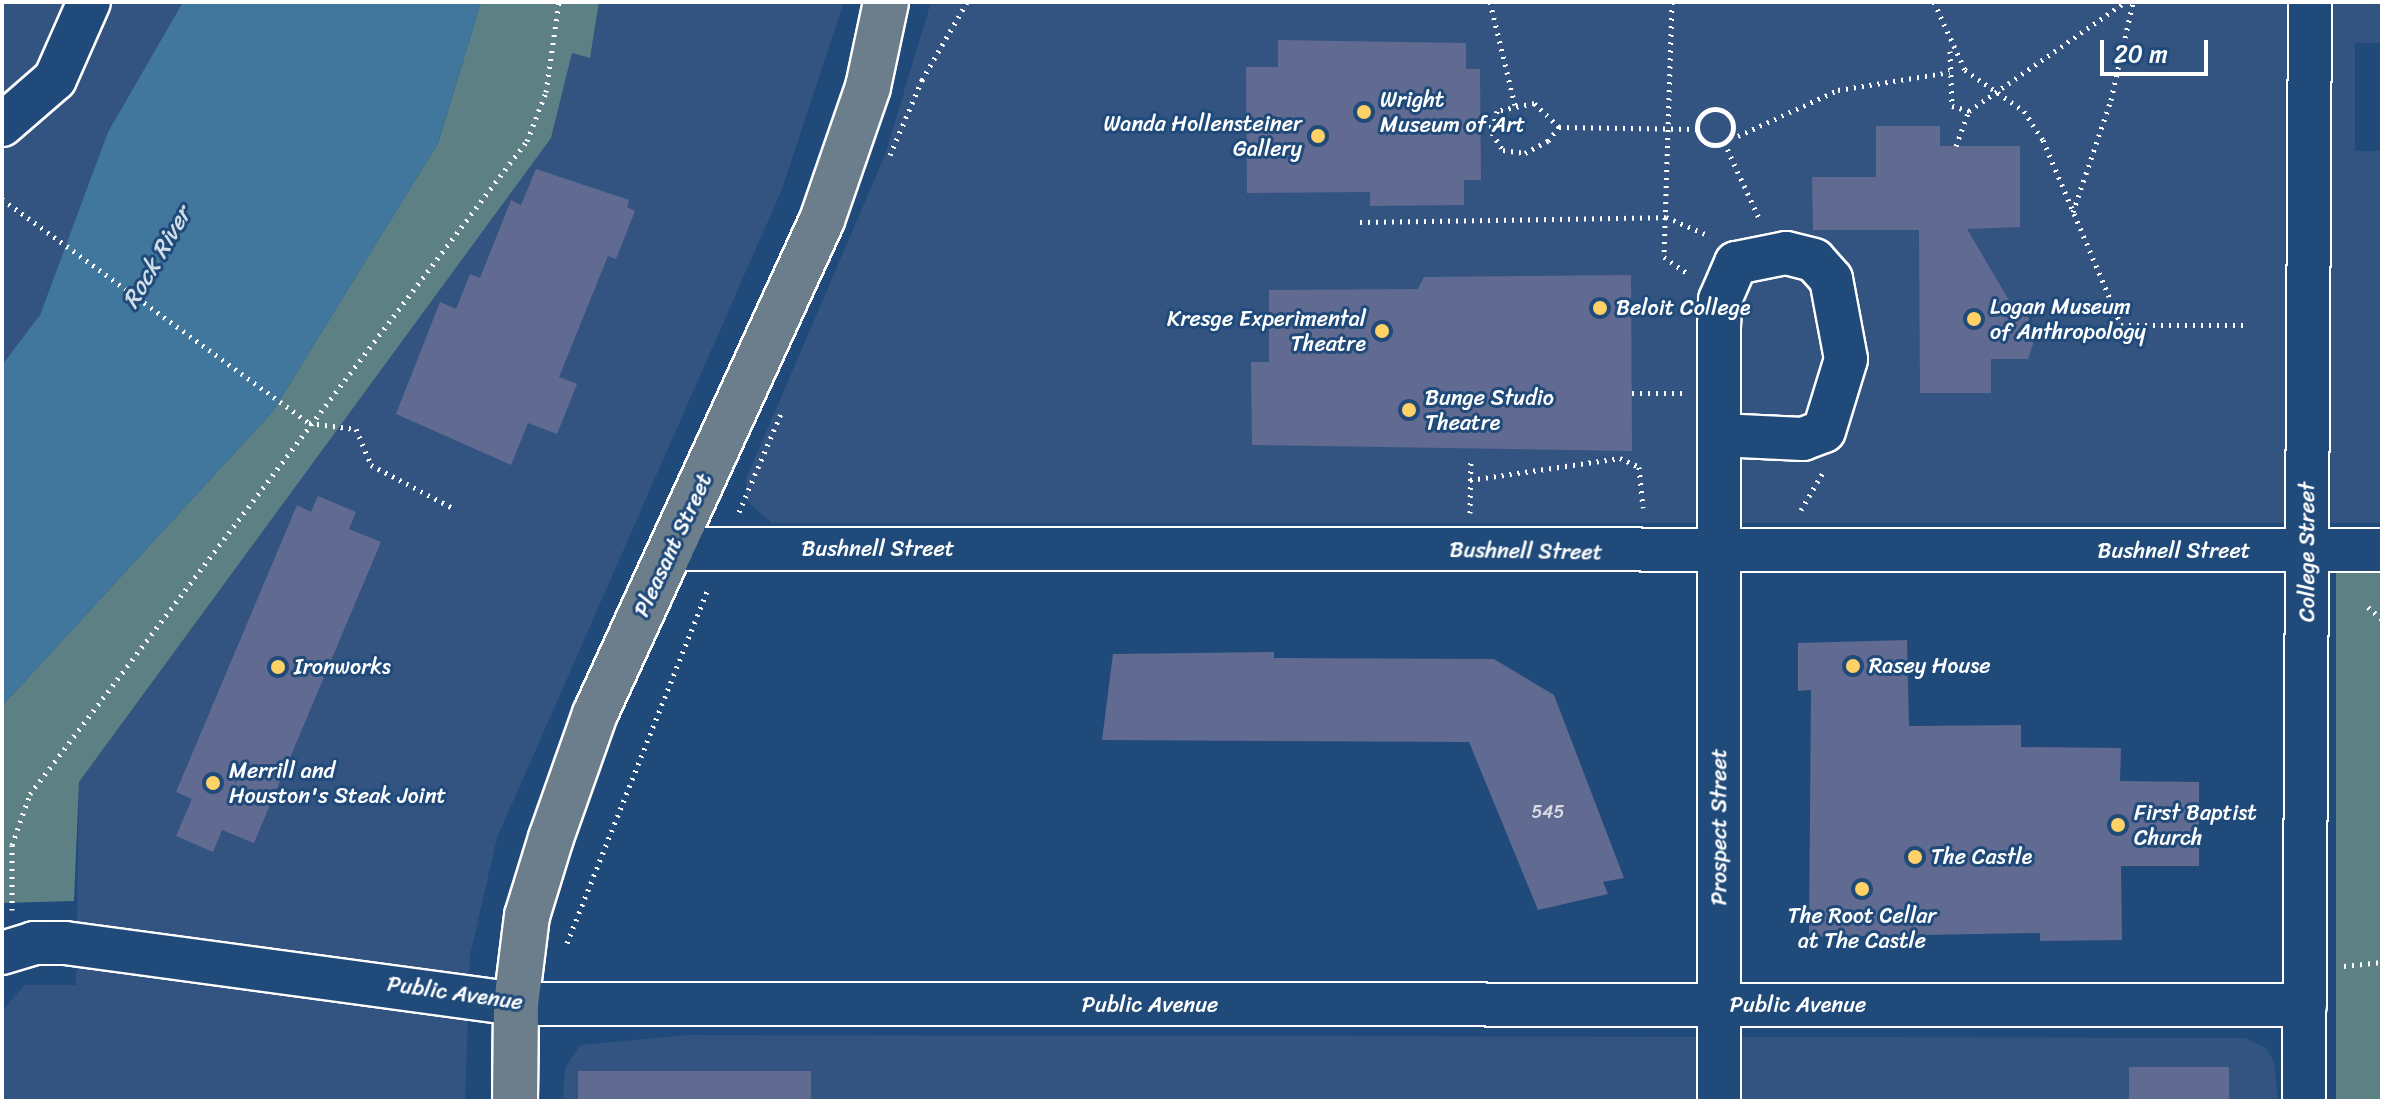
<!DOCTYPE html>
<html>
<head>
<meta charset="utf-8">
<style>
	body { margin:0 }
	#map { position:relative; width:2384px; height:1103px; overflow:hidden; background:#1f4a7a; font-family:Sriracha,sans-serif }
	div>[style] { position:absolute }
	.built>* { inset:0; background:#335481 }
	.green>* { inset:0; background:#5d8085; transform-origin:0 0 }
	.water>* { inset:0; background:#41779d }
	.building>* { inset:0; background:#616a91; transform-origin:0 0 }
	.path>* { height:5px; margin-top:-2.5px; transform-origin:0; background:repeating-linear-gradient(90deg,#fff 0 2px,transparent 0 8px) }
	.path>.ring { margin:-2.5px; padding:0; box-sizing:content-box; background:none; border:5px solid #fff; border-radius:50% }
	.roads { filter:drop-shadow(2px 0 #fff) drop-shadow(-2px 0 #fff) drop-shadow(0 2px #fff) drop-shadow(0 -2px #fff) }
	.minor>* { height:42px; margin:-21px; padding:0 21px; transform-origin:21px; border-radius:21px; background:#1f4a7a }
	.major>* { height:44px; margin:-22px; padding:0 22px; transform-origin:22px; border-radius:22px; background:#6c7d8c }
	.dots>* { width:22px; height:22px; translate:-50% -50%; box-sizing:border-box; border:4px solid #1f4a7a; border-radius:50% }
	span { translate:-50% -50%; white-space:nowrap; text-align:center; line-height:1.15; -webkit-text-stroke:6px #1f4a7a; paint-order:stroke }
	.number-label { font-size:18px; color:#d8dae4 }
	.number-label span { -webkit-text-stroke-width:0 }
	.poi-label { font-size:22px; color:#fff }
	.left { translate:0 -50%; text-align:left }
	.right { translate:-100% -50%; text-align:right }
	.street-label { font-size:22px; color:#fff }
	.water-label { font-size:24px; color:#d0dde6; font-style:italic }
	.frame { position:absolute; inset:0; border:4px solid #fff; pointer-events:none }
	.scale { position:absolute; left:2100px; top:40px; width:108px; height:36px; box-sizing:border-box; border:4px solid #fff; border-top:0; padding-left:10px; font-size:24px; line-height:28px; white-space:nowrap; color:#fff; -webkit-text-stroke:6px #1f4a7a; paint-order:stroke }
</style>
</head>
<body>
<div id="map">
	<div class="built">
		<div style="clip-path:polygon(2px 2px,183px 2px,108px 132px,40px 315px,2px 365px)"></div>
		<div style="clip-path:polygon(599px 2px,844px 2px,782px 189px,497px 838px,470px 955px,465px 1101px,2px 1101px,2px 1012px,24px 985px,76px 985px,79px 782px,551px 138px,572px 52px,590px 58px)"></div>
		<div style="clip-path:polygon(931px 2px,2382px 2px,2382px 43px,2355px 43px,2355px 151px,2382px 151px,2382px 523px,772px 523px,747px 501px,746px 479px,885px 155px)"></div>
		<div style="clip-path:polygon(689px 1035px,2245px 1038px,2266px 1048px,2274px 1062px,2278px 1101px,563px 1101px,565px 1068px,580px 1045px)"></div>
	</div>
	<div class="green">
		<div style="clip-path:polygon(481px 2px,599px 2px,590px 58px,572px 53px,551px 138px,79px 782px,74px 901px,2px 903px,2px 706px,273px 411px,438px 143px)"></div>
		<div style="left:2382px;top:573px;width:528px;height:46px;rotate:90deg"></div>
	</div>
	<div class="water">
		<div style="clip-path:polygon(183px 2px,481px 2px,438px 143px,273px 411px,2px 706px,2px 365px,40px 315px,108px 132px)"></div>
	</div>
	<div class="building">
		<div style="clip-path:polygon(1278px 40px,1466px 43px,1466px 69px,1480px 69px,1481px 180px,1464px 180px,1464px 205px,1370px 206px,1370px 192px,1247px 193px,1246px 67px,1278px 67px)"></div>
		<div style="clip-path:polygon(1876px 126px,1940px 126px,1940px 146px,2020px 146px,2020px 227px,1967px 229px,2010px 302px,2021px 302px,2036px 335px,2028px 359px,1991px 359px,1991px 393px,1920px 393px,1919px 230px,1813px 230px,1812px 177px,1876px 177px)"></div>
		<div style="clip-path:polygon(536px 169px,629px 200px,627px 207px,635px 211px,616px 259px,608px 256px,559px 377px,577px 384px,557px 434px,528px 423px,511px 465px,396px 414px,440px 302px,456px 309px,470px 274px,480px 278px,511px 200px,521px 205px)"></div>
		<div style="clip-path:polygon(1631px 275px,1632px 451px,1252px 445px,1251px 362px,1269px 362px,1269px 290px,1418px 289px,1424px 277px)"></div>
		<div style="clip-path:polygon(318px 496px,356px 512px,349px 529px,381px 542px,254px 843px,222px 830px,213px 852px,176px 836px,192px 799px,176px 792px,297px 505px,311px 512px)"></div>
		<div style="clip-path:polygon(1907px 640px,1909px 726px,2021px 725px,2021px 747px,2121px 748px,2120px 781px,2199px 782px,2199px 866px,2121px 866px,2122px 940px,2040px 941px,2040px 933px,1809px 937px,1811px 690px,1798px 691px,1798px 643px)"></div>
		<div style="clip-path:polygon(1274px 652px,1274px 658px,1494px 659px,1554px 695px,1624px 878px,1603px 882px,1608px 894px,1538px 910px,1469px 742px,1102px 740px,1113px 654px)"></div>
		<div style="left:2229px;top:1067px;width:34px;height:100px;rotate:90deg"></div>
		<div style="left:578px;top:1071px;width:233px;height:30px"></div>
	</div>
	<div class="path">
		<div style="left:1490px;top:2px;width:106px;rotate:76.4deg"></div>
		<div style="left:1672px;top:2px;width:255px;rotate:91.8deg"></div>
		<div style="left:1664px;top:257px;width:29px;rotate:35deg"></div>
		<div style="left:1934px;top:2px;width:75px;rotate:65.5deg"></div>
		<div style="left:1965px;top:70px;width:72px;rotate:34.8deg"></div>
		<div style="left:2024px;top:111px;width:35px;rotate:57deg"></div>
		<div style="left:2043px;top:140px;width:201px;rotate:67.1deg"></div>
		<div style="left:2121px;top:325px;width:124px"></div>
		<div style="left:1950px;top:51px;width:55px;rotate:87.9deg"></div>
		<div style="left:1952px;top:106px;width:18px;rotate:16deg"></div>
		<div style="left:1969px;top:111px;width:190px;rotate:-34.9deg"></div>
		<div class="ring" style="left:1697px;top:109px;width:31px;height:31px"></div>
		<div style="left:1481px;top:127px;width:11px"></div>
		<div style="left:1559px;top:127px;width:35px;rotate:-136deg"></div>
		<div style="left:1534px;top:103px;width:38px;rotate:168deg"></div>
		<div style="left:1497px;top:111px;width:23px;rotate:103deg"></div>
		<div style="left:1492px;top:133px;width:20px;rotate:57deg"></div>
		<div style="left:1503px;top:150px;width:22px;rotate:8deg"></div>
		<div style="left:1525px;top:153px;width:26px;rotate:-28deg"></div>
		<div style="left:1548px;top:141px;width:18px;rotate:-52deg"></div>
		<div style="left:1559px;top:127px;width:138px;rotate:0.8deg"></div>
		<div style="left:1731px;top:134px;width:7px;rotate:16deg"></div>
		<div style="left:1738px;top:136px;width:110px;rotate:-24.7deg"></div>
		<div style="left:1838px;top:90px;width:113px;rotate:-9.1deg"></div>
		<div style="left:1724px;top:142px;width:84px;rotate:65.3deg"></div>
		<div style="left:1956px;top:146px;width:37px;rotate:-70deg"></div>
		<div style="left:890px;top:155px;width:82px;rotate:-66.9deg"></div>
		<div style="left:922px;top:80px;width:90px;rotate:-60deg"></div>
		<div style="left:2px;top:199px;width:380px;rotate:36.1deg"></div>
		<div style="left:309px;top:423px;width:47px;rotate:7.3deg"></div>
		<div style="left:356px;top:429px;width:39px;rotate:67deg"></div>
		<div style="left:371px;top:465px;width:93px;rotate:27.7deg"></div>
		<div style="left:2073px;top:212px;width:118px;rotate:-71.3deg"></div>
		<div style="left:2111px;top:100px;width:100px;rotate:-77.3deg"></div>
		<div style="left:1360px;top:222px;width:306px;rotate:-0.9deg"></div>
		<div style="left:1666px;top:217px;width:48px;rotate:23.4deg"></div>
		<div style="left:1632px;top:393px;width:51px"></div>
		<div style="left:1470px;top:480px;width:152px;rotate:-8.3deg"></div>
		<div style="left:1620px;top:458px;width:21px;rotate:25deg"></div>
		<div style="left:1639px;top:467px;width:41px;rotate:84.4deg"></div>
		<div style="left:1801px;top:510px;width:42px;rotate:-59.7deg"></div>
		<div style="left:739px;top:512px;width:110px;rotate:-66.9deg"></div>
		<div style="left:1470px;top:513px;width:55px;rotate:-89deg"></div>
		<div style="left:2368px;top:607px;width:18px;rotate:41deg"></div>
		<div style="left:12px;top:910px;width:65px;rotate:-90deg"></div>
		<div style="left:12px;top:845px;width:54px;rotate:-70.6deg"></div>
		<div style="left:30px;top:794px;width:821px;rotate:-52.73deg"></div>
		<div style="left:527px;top:141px;width:53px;rotate:-68.8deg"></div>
		<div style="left:546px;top:92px;width:91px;rotate:-81.8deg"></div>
		<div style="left:567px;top:943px;width:382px;rotate:-68.3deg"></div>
		<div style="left:2344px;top:966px;width:38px;rotate:-6deg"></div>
	</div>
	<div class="roads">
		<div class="minor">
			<div style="left:2px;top:125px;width:70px;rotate:-41deg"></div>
			<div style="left:55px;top:79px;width:84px;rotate:-66.2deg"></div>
			<div style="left:1719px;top:435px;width:84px;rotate:2.7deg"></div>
			<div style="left:1803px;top:439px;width:22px;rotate:-21deg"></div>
			<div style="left:1824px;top:431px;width:75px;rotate:-73deg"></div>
			<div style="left:1846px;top:359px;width:81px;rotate:-100.6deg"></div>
			<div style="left:1831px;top:279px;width:25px;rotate:-132deg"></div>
			<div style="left:1814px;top:260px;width:29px;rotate:-166deg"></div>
			<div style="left:1786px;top:253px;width:51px;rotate:168.7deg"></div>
			<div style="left:1736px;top:263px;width:40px;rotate:113.4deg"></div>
			<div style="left:1720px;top:300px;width:25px;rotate:92deg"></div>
			<div style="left:1719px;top:325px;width:776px;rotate:90deg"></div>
			<div style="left:671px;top:549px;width:1711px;rotate:0.03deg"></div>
			<div style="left:2px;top:953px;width:34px;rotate:-17deg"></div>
			<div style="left:34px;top:943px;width:31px"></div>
			<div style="left:65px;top:943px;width:455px;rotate:7.7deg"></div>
			<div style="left:516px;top:1004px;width:1789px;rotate:0.03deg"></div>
			<div style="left:2304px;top:1101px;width:1099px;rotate:-89.69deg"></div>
		</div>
		<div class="major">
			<div style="left:515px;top:1101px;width:97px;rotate:-89.4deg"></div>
			<div style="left:516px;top:1004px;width:89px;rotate:-82.9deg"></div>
			<div style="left:527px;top:916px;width:82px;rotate:-72.9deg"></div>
			<div style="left:551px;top:838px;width:132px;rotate:-70.5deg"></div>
			<div style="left:595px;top:714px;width:544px;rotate:-65.32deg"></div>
			<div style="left:822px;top:220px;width:141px;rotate:-70.9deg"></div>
			<div style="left:868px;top:87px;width:87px;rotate:-78deg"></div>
		</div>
	</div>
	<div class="dots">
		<div style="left:1364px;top:112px;background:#ffd166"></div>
		<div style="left:1318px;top:136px;background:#ffd166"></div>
		<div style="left:1600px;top:308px;background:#ffd166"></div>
		<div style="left:1974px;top:319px;background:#ffd166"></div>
		<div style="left:1382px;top:331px;background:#ffd166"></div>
		<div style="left:1409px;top:410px;background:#ffd166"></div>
		<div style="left:1853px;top:666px;background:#ffd166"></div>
		<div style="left:278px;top:667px;background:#ffd166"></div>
		<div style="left:213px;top:783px;background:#ffd166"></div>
		<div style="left:2118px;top:825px;background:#ffd166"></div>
		<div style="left:1915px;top:857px;background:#ffd166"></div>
		<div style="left:1862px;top:889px;background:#ffd166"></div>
	</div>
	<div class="number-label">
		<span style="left:1548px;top:812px">545</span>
	</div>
	<div class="poi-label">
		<span class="left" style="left:1380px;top:112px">Wright<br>Museum of Art</span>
		<span class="right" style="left:1302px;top:136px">Wanda Hollensteiner<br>Gallery</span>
		<span class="left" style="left:1990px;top:319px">Logan Museum<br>of Anthropology</span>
		<span class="left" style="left:1616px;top:308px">Beloit College</span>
		<span class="right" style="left:1366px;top:331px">Kresge Experimental<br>Theatre</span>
		<span class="left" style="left:1425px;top:410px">Bunge Studio<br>Theatre</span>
		<span class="left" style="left:1869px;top:666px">Rasey House</span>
		<span class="left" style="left:294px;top:667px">Ironworks</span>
		<span class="left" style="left:229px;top:783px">Merrill and<br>Houston's Steak Joint</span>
		<span class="left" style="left:2134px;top:825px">First Baptist<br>Church</span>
		<span class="left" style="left:1931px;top:857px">The Castle</span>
		<span style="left:1862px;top:928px">The Root Cellar<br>at The Castle</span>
	</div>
	<div class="street-label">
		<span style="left:673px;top:545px;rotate:-65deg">Pleasant Street</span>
		<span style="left:878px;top:549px">Bushnell Street</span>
		<span style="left:1526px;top:551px;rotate:1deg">Bushnell Street</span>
		<span style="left:2174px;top:551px">Bushnell Street</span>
		<span style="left:2307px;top:552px;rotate:-90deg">College Street</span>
		<span style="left:1719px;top:827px;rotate:-90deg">Prospect Street</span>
		<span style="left:455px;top:993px;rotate:8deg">Public Avenue</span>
		<span style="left:1150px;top:1005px">Public Avenue</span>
		<span style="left:1798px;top:1005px">Public Avenue</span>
	</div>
	<div class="water-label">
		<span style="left:157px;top:258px;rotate:-60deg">Rock River</span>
	</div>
	<div class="frame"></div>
	<div class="scale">20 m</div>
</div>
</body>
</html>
